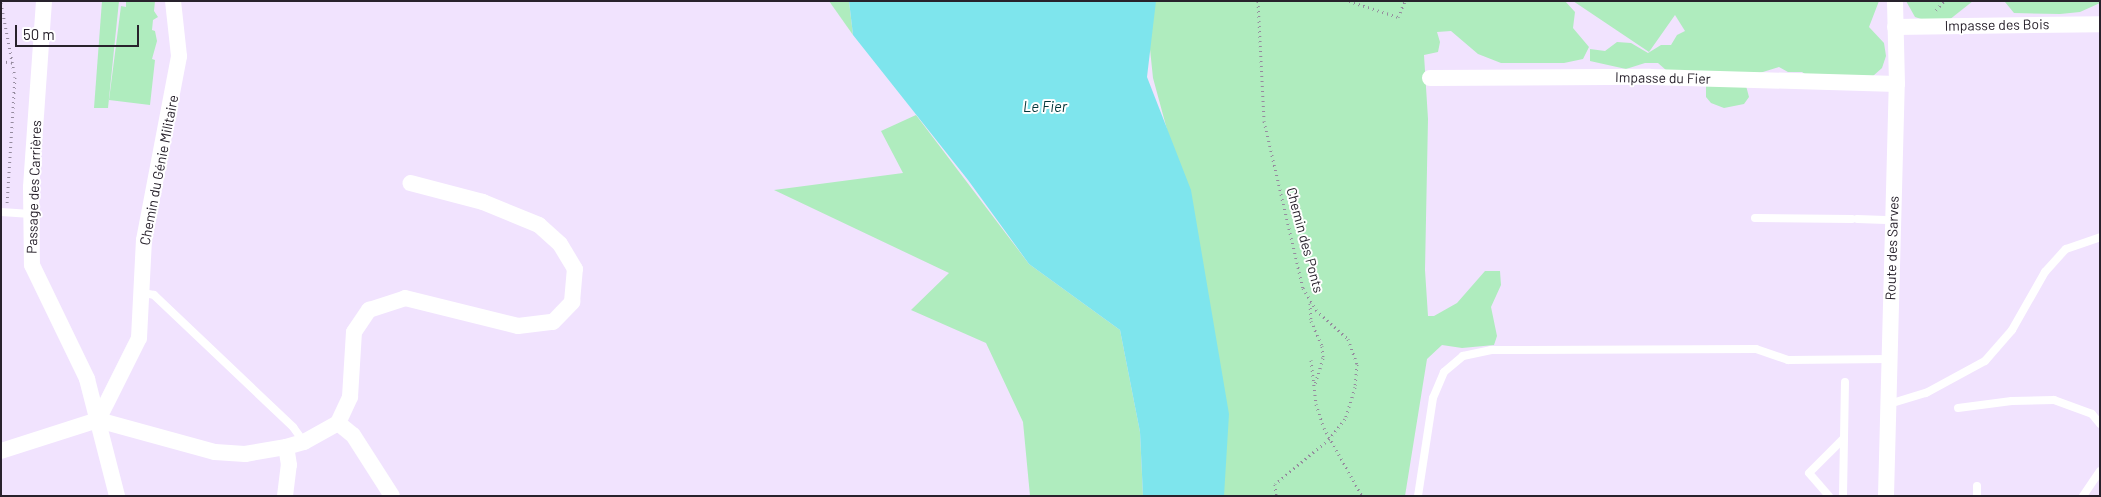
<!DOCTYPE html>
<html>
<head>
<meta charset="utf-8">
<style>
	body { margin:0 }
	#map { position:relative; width:2101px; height:497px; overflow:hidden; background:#f1e3fe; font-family:Barlow,sans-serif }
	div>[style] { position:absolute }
	.green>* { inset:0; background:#afecbe }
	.water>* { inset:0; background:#7ee5ed }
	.path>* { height:3px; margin-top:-1.5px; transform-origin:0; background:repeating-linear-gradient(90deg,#958b9e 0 1px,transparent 0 5px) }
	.lane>* { height:8px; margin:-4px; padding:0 4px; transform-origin:4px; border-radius:4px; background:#fff }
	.street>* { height:16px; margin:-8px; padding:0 8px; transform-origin:8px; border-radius:8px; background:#fff }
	span { translate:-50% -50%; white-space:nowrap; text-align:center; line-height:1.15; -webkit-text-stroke:4px #fff; paint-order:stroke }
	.street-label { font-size:14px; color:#28222c }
	.water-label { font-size:15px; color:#03373a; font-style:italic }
	.frame { position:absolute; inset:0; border:2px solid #28222c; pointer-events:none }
	.scale { position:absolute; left:15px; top:25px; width:124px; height:22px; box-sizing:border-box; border:2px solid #28222c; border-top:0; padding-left:6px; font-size:15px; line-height:18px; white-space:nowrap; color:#28222c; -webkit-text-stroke:4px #fff; paint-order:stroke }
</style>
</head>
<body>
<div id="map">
	<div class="green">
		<div style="clip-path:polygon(102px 1px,119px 1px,108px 108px,94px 108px)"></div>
		<div style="clip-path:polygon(126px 1px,155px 1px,154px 11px,158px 17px,153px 20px,152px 30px,155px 31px,157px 41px,152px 59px,155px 60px,150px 105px,109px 100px,121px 6px,126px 7px)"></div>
		<div style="clip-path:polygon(829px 1px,849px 1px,853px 35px)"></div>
		<div style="clip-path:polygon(1145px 1px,1565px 1px,1575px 12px,1573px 28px,1589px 47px,1583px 59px,1564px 63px,1501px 63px,1478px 54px,1451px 31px,1437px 32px,1440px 42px,1438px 52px,1424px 55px,1428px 119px,1425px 270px,1428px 316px,1434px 316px,1457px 303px,1485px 271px,1500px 271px,1501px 285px,1491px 307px,1497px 336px,1494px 345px,1462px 348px,1442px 345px,1427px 359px,1405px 496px,1217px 496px,1169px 137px,1153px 78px)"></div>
		<div style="clip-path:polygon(1573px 1px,1879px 1px,1869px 27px,1884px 43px,1886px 56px,1882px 68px,1873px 76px,1812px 79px,1802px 72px,1788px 72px,1779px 67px,1750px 76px,1745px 82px,1749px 97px,1744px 104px,1724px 108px,1711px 103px,1706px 97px,1706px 85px,1667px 71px,1658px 63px,1645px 63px,1626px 69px,1590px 61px,1590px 49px,1605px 51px,1617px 42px,1631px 43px,1648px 53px,1661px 45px,1671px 45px,1677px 35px,1685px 31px,1675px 15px,1649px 52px)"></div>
		<div style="clip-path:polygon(1906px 1px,1973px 1px,1949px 20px,1933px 23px,1915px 17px)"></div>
		<div style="clip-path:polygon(1983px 1px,2100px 1px,2100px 3px,2080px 12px,2060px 14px,2014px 13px,2005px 2px)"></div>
		<div style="clip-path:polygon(916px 115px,1029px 264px,1120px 330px,1140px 432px,1143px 496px,1030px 496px,1023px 422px,986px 343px,911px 310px,949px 273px,774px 190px,903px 173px,881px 131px)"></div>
	</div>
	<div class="water">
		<div style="clip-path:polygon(849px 1px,1156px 1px,1147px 77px,1191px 190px,1229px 414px,1224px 496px,1143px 496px,1140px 432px,1120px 330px,1029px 264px,968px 180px,853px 35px)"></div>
	</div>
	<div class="path">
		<div style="left:1258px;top:1px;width:120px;rotate:87.1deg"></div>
		<div style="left:1264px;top:121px;width:171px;rotate:76.9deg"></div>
		<div style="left:1303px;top:288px;width:26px;rotate:59deg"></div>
		<div style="left:1316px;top:310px;width:43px;rotate:42.2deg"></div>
		<div style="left:1348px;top:339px;width:27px;rotate:70deg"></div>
		<div style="left:1357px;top:364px;width:23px;rotate:95deg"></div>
		<div style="left:1355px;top:387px;width:34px;rotate:107deg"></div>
		<div style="left:1345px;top:419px;width:26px;rotate:129deg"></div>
		<div style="left:1329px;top:439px;width:70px;rotate:140.2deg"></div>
		<div style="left:1275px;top:484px;width:12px;rotate:85deg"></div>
		<div style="left:1349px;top:1px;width:52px;rotate:18.1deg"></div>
		<div style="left:1398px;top:17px;width:17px;rotate:-66deg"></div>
		<div style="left:1px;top:3px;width:75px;rotate:79.3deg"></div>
		<div style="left:15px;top:77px;width:126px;rotate:93.6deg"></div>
		<div style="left:1936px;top:10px;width:12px;rotate:-48deg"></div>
		<div style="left:1px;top:61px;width:12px;rotate:9deg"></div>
		<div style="left:1310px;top:303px;width:18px;rotate:87deg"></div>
		<div style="left:1311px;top:321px;width:27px;rotate:66deg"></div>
		<div style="left:1322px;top:346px;width:12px;rotate:85deg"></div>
		<div style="left:1323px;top:358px;width:28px;rotate:107deg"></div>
		<div style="left:1311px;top:360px;width:44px;rotate:83.5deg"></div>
		<div style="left:1316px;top:404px;width:25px;rotate:72deg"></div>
		<div style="left:1324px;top:428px;width:78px;rotate:60.8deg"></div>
	</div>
	<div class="lane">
		<div style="left:1px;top:212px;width:30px;rotate:4deg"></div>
		<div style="left:1755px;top:218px;width:97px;rotate:0.6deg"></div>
		<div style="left:1857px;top:219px;width:36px;rotate:2deg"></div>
		<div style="left:143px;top:293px;width:11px;rotate:10deg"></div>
		<div style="left:154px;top:295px;width:192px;rotate:43.5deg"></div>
		<div style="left:293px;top:427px;width:19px;rotate:54deg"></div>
		<div style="left:1889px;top:404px;width:39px;rotate:-17deg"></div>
		<div style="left:1926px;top:393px;width:67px;rotate:-28.5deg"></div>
		<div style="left:1985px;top:361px;width:41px;rotate:-48.9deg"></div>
		<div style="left:2012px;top:330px;width:67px;rotate:-60.4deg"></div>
		<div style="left:2045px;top:272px;width:31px;rotate:-48deg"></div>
		<div style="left:2066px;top:249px;width:36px;rotate:-19deg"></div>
		<div style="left:1958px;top:408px;width:54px;rotate:-7.4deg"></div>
		<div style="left:2012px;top:401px;width:42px;rotate:-1.4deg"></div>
		<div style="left:2054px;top:400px;width:40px;rotate:20.2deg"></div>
		<div style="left:2092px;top:414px;width:13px;rotate:51deg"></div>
		<div style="left:1418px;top:496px;width:99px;rotate:-81.3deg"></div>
		<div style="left:1433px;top:398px;width:28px;rotate:-67deg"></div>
		<div style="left:1444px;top:372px;width:25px;rotate:-40deg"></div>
		<div style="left:1463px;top:356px;width:29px;rotate:-12deg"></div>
		<div style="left:1491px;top:350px;width:265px;rotate:-0.2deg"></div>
		<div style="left:1756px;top:349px;width:34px;rotate:19deg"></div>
		<div style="left:1788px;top:360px;width:101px;rotate:-0.6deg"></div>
		<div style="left:1829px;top:496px;width:30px;rotate:-131deg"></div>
		<div style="left:1809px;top:473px;width:48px;rotate:-45deg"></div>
		<div style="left:1843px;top:496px;width:114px;rotate:-89deg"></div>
		<div style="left:1977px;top:496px;width:10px;rotate:-90deg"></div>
		<div style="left:2083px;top:496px;width:30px;rotate:-56deg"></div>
	</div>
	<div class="street">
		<div style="left:44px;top:1px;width:186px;rotate:94deg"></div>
		<div style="left:31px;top:187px;width:78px;rotate:89.3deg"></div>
		<div style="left:32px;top:265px;width:127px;rotate:64.2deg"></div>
		<div style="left:87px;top:379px;width:121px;rotate:75.6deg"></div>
		<div style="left:1895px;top:27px;width:205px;rotate:-0.8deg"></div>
		<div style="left:1430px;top:78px;width:220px;rotate:-0.3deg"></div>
		<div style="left:1650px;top:77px;width:247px;rotate:1.6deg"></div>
		<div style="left:98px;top:420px;width:92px;rotate:-63.4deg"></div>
		<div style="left:139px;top:338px;width:98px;rotate:-87.1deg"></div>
		<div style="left:144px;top:240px;width:187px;rotate:-79.2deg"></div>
		<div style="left:179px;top:56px;width:55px;rotate:-96.2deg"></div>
		<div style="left:338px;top:423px;width:19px;rotate:39deg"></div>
		<div style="left:353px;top:435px;width:72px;rotate:57.4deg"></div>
		<div style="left:1px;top:451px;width:102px;rotate:-17.7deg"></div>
		<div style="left:98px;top:420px;width:121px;rotate:15.3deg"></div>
		<div style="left:215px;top:452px;width:30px;rotate:4deg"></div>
		<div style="left:245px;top:454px;width:42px;rotate:-9.7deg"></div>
		<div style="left:286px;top:447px;width:19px;rotate:-16deg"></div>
		<div style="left:304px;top:442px;width:39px;rotate:-29deg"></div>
		<div style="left:338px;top:423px;width:29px;rotate:-65deg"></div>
		<div style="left:350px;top:397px;width:65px;rotate:-86.5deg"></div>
		<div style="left:354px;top:332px;width:27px;rotate:-56deg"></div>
		<div style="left:369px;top:310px;width:38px;rotate:-18deg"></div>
		<div style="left:405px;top:298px;width:116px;rotate:13.9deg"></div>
		<div style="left:518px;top:326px;width:35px;rotate:-7deg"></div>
		<div style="left:553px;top:322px;width:28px;rotate:-46deg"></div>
		<div style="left:572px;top:302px;width:33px;rotate:-85deg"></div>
		<div style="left:575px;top:269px;width:29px;rotate:-121deg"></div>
		<div style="left:560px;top:244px;width:28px;rotate:-138deg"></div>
		<div style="left:539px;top:225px;width:61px;rotate:-157.7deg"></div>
		<div style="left:483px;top:202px;width:75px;rotate:-165.4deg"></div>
		<div style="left:285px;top:496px;width:31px;rotate:-83deg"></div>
		<div style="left:289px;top:465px;width:18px;rotate:-99deg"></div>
		<div style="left:1886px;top:496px;width:412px;rotate:-88.5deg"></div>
		<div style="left:1897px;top:84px;width:83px;rotate:-91.4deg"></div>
	</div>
	<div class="street-label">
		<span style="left:1997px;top:25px;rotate:-1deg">Impasse des Bois</span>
		<span style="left:1663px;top:78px;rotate:1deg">Impasse du Fier</span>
		<span style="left:159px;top:170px;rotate:-79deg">Chemin du Génie Militaire</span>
		<span style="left:34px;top:187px;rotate:-88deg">Passage des Carrières</span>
		<span style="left:1305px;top:240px;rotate:75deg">Chemin des Ponts</span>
		<span style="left:1892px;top:248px;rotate:-88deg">Route des Sarves</span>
	</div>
	<div class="water-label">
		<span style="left:1045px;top:107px">Le Fier</span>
	</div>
	<div class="frame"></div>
	<div class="scale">50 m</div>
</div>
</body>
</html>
